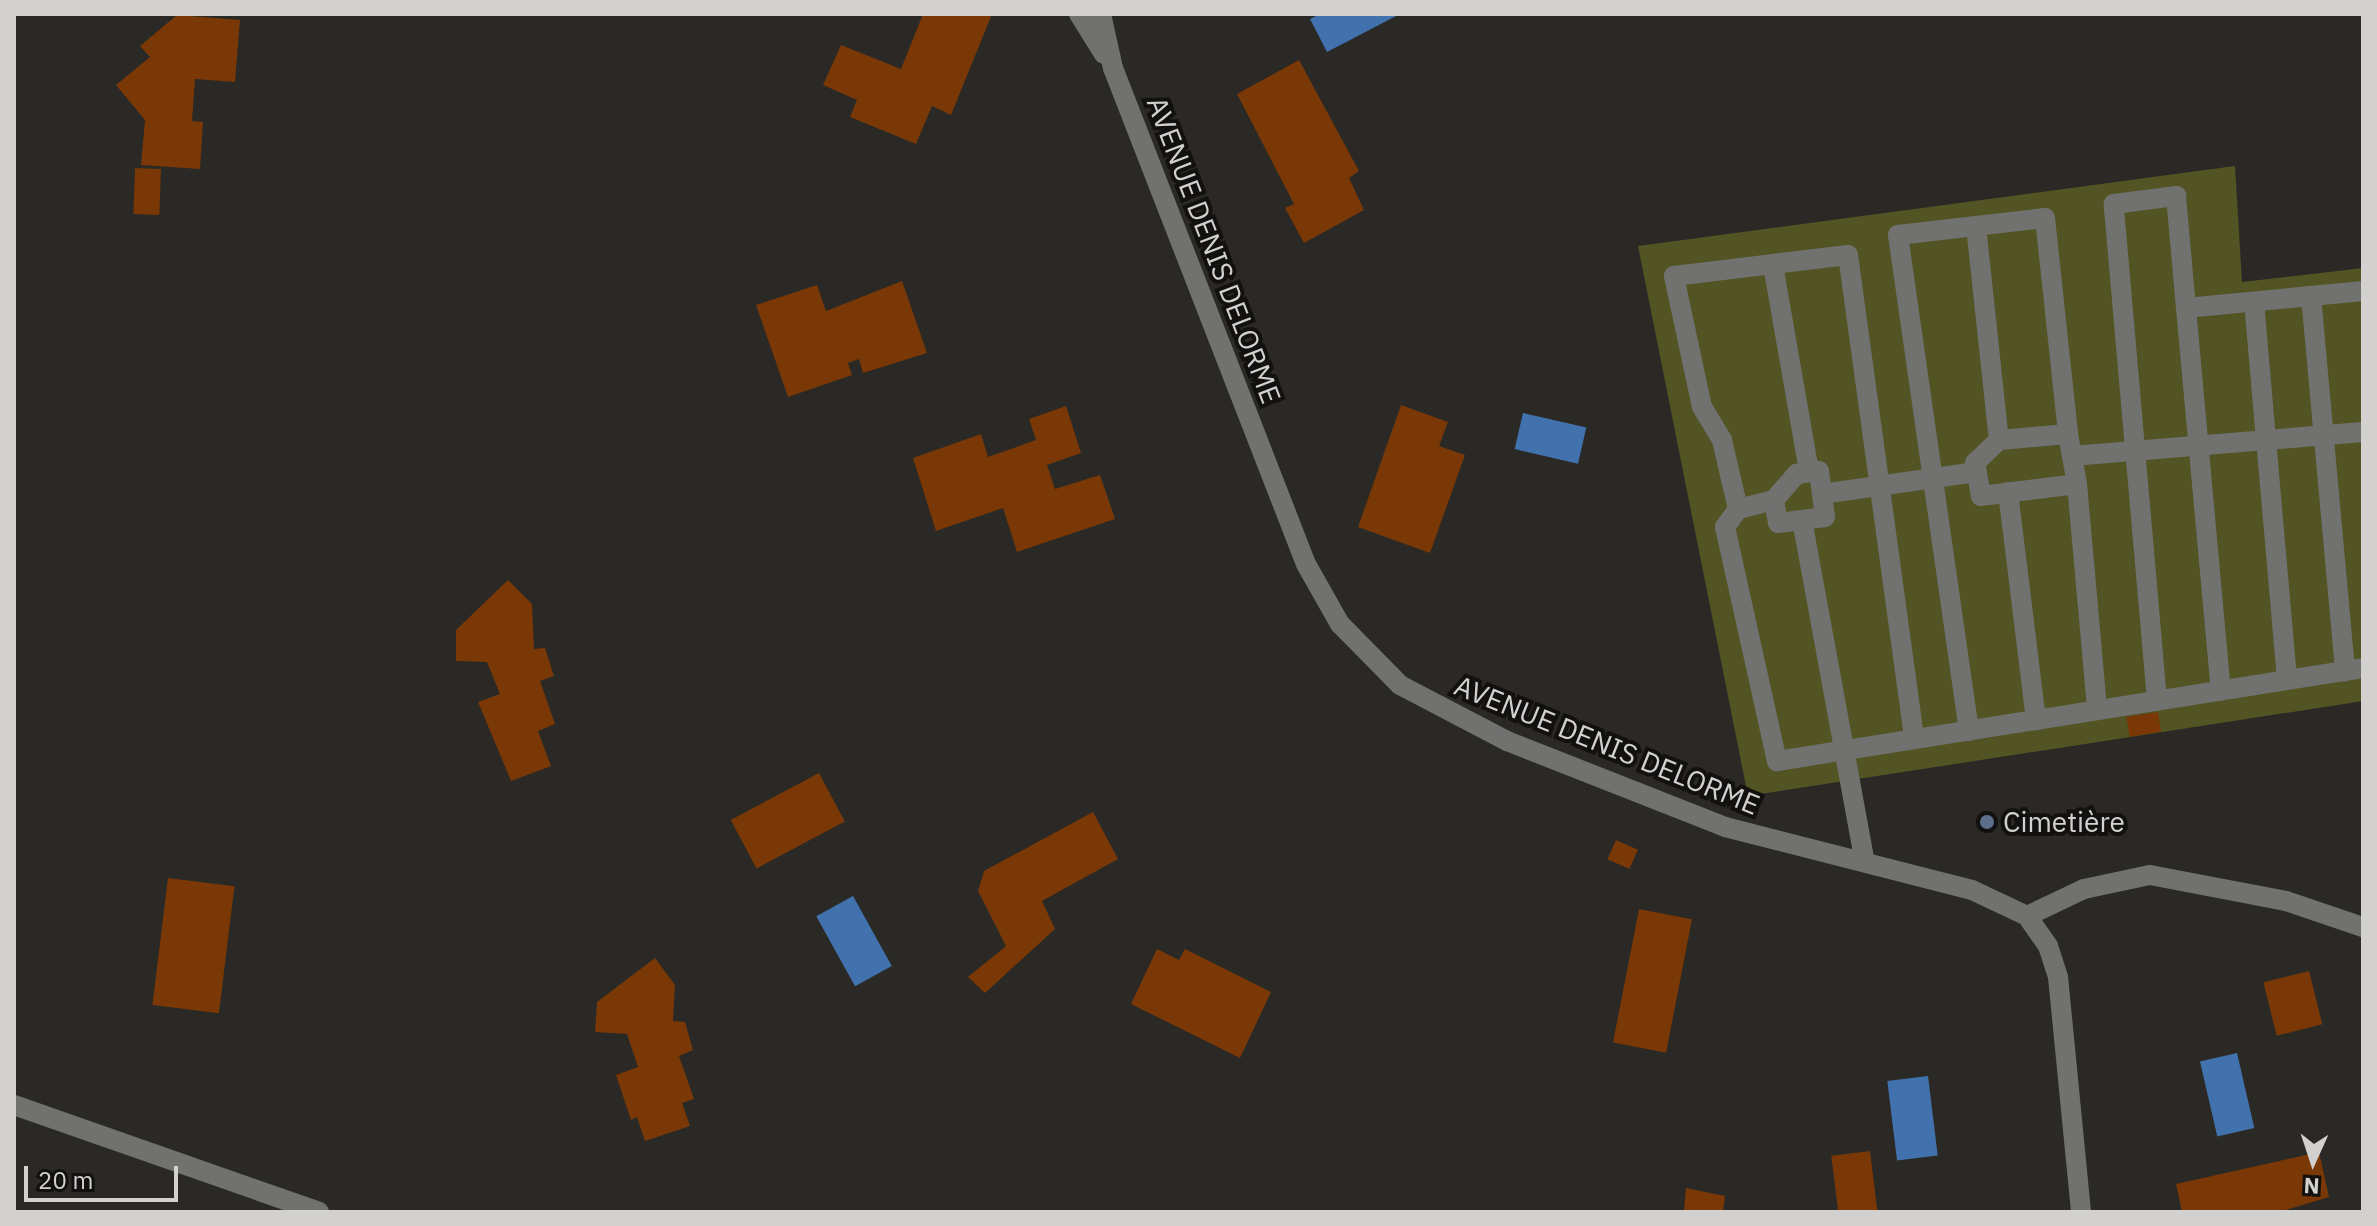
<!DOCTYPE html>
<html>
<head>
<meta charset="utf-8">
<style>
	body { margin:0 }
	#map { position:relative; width:2377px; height:1226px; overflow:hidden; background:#2a2926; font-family:"IBM Plex Sans",sans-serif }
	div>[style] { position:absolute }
	.green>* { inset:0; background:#525424 }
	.water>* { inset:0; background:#4272ad; transform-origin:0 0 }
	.building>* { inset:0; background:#793806; transform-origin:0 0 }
	.minor>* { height:20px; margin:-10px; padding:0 10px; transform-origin:10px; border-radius:10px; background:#717170 }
	.dots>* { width:22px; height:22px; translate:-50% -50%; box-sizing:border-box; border:4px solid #121110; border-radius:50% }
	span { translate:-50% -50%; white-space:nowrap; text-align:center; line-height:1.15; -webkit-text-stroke:8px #121110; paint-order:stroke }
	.street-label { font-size:28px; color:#d2d1d0 }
	.poi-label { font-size:28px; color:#d2d1d0 }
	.left { translate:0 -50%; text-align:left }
	.frame { position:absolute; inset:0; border:16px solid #d2d1d0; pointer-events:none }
	.north { position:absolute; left:2273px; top:1122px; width:80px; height:80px; -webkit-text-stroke:6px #121110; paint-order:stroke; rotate:183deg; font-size:22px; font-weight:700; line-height:32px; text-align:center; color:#d2d1d0 }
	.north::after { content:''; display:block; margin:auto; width:28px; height:36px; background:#d2d1d0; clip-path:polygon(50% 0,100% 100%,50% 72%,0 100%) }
	.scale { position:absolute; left:24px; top:1166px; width:154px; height:36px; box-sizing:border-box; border:4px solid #d2d1d0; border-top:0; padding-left:10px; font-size:24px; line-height:28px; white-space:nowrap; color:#d2d1d0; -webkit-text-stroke:6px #121110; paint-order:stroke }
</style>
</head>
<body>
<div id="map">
	<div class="green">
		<div style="clip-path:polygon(2235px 166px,2242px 282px,2363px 268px,2363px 701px,1748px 796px,1638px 246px)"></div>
	</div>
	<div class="water">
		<div style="clip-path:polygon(1320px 14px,1400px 14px,1327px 52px,1310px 19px)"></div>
		<div style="left:1523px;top:413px;width:65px;height:37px;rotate:13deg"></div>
		<div style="left:853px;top:896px;width:80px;height:42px;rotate:61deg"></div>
		<div style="left:2237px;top:1053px;width:77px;height:38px;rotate:77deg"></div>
		<div style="left:1928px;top:1076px;width:80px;height:41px;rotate:83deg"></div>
	</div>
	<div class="building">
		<div style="clip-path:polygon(923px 14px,992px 14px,951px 115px,932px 106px,916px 144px,850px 117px,857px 100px,823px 85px,841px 45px,901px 69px)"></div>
		<div style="clip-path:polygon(177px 15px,240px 20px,235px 82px,195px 79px,192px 121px,203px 122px,200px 169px,141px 165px,145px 120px,116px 85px,150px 57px,140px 46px)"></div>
		<div style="clip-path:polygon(1299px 60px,1359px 171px,1349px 178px,1364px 210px,1304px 243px,1285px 208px,1294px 204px,1237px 94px)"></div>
		<div style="left:135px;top:168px;width:26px;height:46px;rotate:2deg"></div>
		<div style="clip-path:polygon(902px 281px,927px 353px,863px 373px,859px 359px,848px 363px,852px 375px,788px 397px,756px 305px,817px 285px,826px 311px)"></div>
		<div style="clip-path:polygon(1401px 405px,1448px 422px,1439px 446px,1465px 455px,1430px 553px,1358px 527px)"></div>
		<div style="clip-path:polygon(1066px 406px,1081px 453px,1047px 465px,1055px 489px,1100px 475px,1115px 519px,1017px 552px,1003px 508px,936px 531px,913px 458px,981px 434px,988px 457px,1036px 440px,1029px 419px)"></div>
		<div style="clip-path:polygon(508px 580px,532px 604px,534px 649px,545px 648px,554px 676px,540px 681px,555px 724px,538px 731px,551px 766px,511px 781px,478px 702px,500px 694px,487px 662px,456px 661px,456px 630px)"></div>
		<div style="left:2158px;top:712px;width:20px;height:32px;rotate:81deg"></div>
		<div style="left:819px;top:773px;width:55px;height:100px;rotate:62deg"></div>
		<div style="clip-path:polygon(1093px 812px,1118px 859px,1042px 901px,1055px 929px,985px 993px,968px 977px,1006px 946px,978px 891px,984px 871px)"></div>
		<div style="left:1616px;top:840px;width:24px;height:21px;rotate:24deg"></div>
		<div style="left:168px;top:878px;width:67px;height:128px;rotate:7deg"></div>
		<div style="left:1639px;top:909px;width:54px;height:136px;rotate:11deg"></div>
		<div style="clip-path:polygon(1157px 949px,1179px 960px,1185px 949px,1271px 992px,1240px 1058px,1131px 1004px)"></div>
		<div style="clip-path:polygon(655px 958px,675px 985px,673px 1021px,685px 1022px,693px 1050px,679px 1056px,694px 1099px,682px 1103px,690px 1126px,645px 1141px,637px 1117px,631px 1120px,616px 1075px,638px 1067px,627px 1034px,595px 1032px,597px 1002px)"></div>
		<div style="left:2309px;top:971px;width:55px;height:47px;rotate:76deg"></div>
		<div style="left:1870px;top:1151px;width:61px;height:39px;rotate:83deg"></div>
		<div style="clip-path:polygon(2319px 1152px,2329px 1197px,2279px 1212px,2182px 1212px,2176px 1184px)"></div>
		<div style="clip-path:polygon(1686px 1188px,1725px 1196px,1723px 1212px,1684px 1212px)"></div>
	</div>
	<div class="minor">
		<div style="left:1079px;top:14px;width:47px;rotate:58deg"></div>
		<div style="left:1101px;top:14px;width:55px;rotate:77.5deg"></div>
		<div style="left:1113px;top:68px;width:532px;rotate:68.74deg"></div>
		<div style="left:1306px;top:564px;width:69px;rotate:60.5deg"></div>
		<div style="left:1340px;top:624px;width:86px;rotate:45.5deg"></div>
		<div style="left:1400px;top:685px;width:121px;rotate:27.6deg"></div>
		<div style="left:1507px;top:741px;width:234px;rotate:21.5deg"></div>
		<div style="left:1725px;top:827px;width:255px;rotate:14.3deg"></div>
		<div style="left:1972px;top:890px;width:61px;rotate:25.3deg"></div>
		<div style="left:2027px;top:916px;width:37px;rotate:55deg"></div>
		<div style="left:2048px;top:946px;width:33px;rotate:72deg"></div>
		<div style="left:2058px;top:977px;width:236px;rotate:84.4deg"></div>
		<div style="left:1976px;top:226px;width:215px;rotate:83.9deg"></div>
		<div style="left:1773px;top:265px;width:210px;rotate:80.1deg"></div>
		<div style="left:2311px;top:296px;width:377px;rotate:84.8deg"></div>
		<div style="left:2254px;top:302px;width:379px;rotate:85deg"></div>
		<div style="left:2186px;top:308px;width:384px;rotate:84.8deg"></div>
		<div style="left:2068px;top:434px;width:51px;rotate:79.8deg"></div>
		<div style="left:2077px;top:484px;width:97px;rotate:172.9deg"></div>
		<div style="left:1981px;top:496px;width:34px;rotate:-100deg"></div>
		<div style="left:1975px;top:463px;width:33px;rotate:-44deg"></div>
		<div style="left:1999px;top:440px;width:69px;rotate:-5deg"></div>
		<div style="left:2072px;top:456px;width:292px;rotate:-4.7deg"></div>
		<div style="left:1819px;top:471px;width:46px;rotate:82.6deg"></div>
		<div style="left:1825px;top:517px;width:47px;rotate:172.7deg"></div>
		<div style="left:1778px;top:523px;width:23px;rotate:-100deg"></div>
		<div style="left:1774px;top:500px;width:35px;rotate:-49deg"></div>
		<div style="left:1797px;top:474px;width:22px;rotate:-8deg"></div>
		<div style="left:2077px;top:484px;width:227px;rotate:84.9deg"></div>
		<div style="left:2008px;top:492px;width:230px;rotate:83deg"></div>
		<div style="left:1822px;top:494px;width:156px;rotate:-8.1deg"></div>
		<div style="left:1774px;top:500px;width:37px;rotate:166deg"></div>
		<div style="left:1738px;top:509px;width:71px;rotate:-103.1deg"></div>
		<div style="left:1722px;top:440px;width:39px;rotate:-121deg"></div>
		<div style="left:1702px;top:407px;width:134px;rotate:-102.1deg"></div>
		<div style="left:1674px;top:276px;width:175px;rotate:-6.9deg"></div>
		<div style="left:1848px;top:255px;width:488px;rotate:82.2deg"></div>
		<div style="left:1738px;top:509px;width:22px;rotate:126deg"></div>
		<div style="left:1725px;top:527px;width:240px;rotate:77.5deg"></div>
		<div style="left:1777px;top:761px;width:593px;rotate:-9.02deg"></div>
		<div style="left:1802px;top:520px;width:348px;rotate:79.6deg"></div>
		<div style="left:2157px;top:700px;width:498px;rotate:-95deg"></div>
		<div style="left:2114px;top:204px;width:63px;rotate:-7.4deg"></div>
		<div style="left:2176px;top:196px;width:112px;rotate:84.9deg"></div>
		<div style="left:2186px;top:308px;width:178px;rotate:-5.5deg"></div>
		<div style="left:1969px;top:731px;width:501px;rotate:-98.15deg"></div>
		<div style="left:1898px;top:235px;width:148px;rotate:-6.6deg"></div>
		<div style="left:2045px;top:218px;width:217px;rotate:83.9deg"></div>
		<div style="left:2027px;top:916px;width:63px;rotate:-25.3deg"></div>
		<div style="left:2084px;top:889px;width:67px;rotate:-12deg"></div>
		<div style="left:2150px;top:875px;width:138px;rotate:10.8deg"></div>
		<div style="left:2286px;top:901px;width:81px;rotate:18.7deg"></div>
		<div style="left:14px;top:1105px;width:323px;rotate:19.3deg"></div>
	</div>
	<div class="dots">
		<div style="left:1987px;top:822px;background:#5c6f8a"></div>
	</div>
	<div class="street-label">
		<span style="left:1214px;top:250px;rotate:69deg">AVENUE DENIS DELORME</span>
		<span style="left:1607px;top:745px;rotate:22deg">AVENUE DENIS DELORME</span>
	</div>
	<div class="poi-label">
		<span class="left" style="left:2003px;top:822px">Cimetière</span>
	</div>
	<div class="frame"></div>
	<div class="north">N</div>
	<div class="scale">20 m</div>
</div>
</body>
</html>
